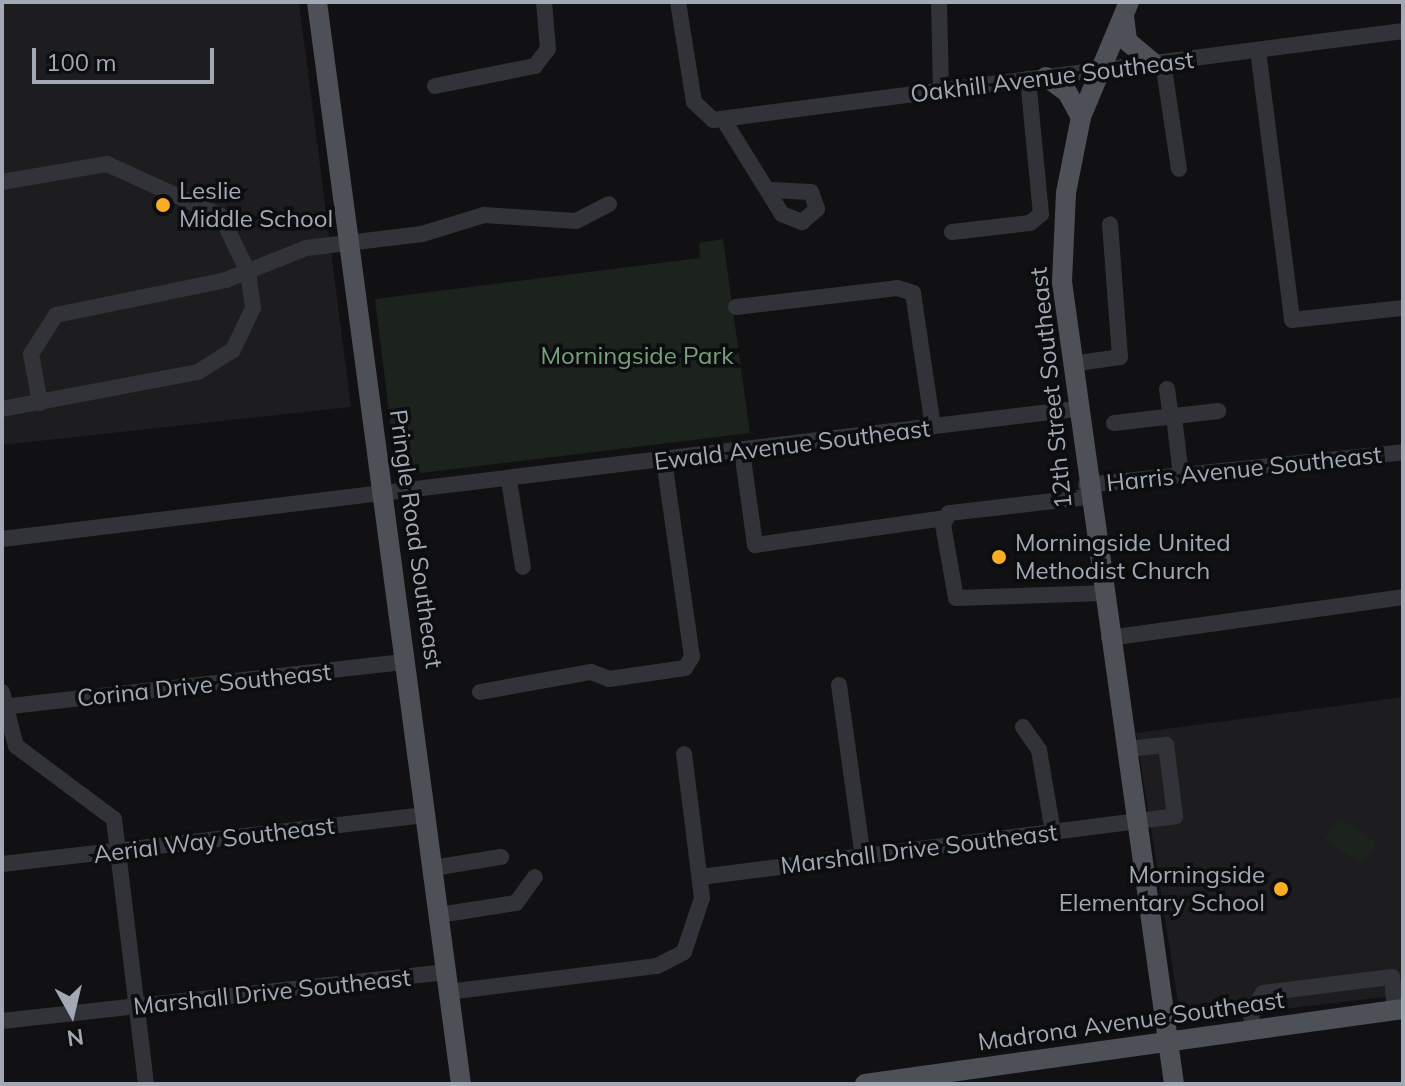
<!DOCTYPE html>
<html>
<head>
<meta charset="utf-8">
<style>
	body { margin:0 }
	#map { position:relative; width:1405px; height:1086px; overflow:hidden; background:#111113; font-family:Mulish,sans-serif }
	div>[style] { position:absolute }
	.built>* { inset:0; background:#1d1d20 }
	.green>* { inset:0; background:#1c231c; transform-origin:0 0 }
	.minor>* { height:16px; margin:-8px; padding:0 8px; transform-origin:8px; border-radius:8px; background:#323338 }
	.major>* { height:20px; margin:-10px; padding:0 10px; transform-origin:10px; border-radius:10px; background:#4e5057 }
	.dots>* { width:22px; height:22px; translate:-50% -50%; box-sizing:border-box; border:4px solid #0c0d0e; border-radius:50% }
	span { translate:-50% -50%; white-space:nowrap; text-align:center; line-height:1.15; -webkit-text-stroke:7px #0c0d0e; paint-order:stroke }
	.street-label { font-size:24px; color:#a2a8b4 }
	.poi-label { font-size:24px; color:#a2a8b4 }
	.left { translate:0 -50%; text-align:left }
	.right { translate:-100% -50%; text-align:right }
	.park-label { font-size:24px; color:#78a07a }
	.frame { position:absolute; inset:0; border:4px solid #a2a8b4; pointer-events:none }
	.north { position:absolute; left:32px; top:974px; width:80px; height:80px; -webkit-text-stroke:6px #0c0d0e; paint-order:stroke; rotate:172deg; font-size:22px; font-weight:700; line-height:32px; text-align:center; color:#a2a8b4 }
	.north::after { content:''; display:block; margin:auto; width:28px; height:36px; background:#a2a8b4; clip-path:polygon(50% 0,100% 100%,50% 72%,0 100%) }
	.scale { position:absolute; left:32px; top:48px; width:182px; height:36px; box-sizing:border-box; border:4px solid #a2a8b4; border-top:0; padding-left:10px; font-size:24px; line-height:28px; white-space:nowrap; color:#a2a8b4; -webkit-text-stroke:6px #0c0d0e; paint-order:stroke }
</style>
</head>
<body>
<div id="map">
	<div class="built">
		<div style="clip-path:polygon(2px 2px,299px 2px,351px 407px,2px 445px)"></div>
		<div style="clip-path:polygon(1403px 697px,1403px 995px,1181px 1021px,1136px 733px)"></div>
	</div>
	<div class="green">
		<div style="clip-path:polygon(723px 239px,750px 433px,397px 476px,375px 299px,700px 258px,699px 243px)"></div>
		<div style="left:1338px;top:818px;width:45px;height:26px;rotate:32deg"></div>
	</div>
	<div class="minor">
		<div style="left:678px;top:2px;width:101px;rotate:80.9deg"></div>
		<div style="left:694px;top:102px;width:26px;rotate:43deg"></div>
		<div style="left:713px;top:120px;width:696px;rotate:-7.35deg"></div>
		<div style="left:939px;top:2px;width:89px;rotate:88.7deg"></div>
		<div style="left:1258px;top:50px;width:272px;rotate:82.8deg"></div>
		<div style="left:1292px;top:320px;width:112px;rotate:-6.2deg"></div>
		<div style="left:1163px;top:62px;width:108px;rotate:81.5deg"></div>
		<div style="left:435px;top:86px;width:102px;rotate:-11.3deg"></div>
		<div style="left:535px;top:66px;width:21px;rotate:-53deg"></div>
		<div style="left:548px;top:49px;width:47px;rotate:-94.9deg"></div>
		<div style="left:723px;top:119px;width:112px;rotate:58.2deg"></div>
		<div style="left:782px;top:214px;width:22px;rotate:22deg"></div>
		<div style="left:802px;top:222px;width:20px;rotate:-41deg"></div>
		<div style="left:817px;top:209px;width:18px;rotate:-109deg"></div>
		<div style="left:811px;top:192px;width:40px;rotate:-177.1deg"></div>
		<div style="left:2px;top:182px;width:107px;rotate:-9.7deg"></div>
		<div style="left:107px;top:164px;width:125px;rotate:24.5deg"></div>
		<div style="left:221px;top:216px;width:62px;rotate:64.3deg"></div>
		<div style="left:248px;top:272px;width:36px;rotate:82deg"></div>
		<div style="left:253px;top:308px;width:47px;rotate:115.5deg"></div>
		<div style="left:233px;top:350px;width:41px;rotate:147.8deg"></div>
		<div style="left:198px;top:372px;width:199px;rotate:169.3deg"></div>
		<div style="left:952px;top:232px;width:79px;rotate:-6.6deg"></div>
		<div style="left:1030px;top:223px;width:14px;rotate:-39deg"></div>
		<div style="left:1041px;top:214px;width:136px;rotate:-95.5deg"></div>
		<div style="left:736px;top:307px;width:162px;rotate:-6.7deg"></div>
		<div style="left:897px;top:288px;width:17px;rotate:17deg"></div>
		<div style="left:913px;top:293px;width:135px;rotate:81.5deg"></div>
		<div style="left:1078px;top:363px;width:42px;rotate:-8.1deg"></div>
		<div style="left:1120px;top:357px;width:133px;rotate:-94.3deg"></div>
		<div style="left:1167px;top:389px;width:27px;rotate:82deg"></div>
		<div style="left:40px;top:403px;width:50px;rotate:-100.4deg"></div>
		<div style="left:31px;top:354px;width:46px;rotate:-57.3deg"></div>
		<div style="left:56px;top:315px;width:174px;rotate:-11.6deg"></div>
		<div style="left:226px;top:280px;width:86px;rotate:-21.8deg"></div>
		<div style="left:306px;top:248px;width:117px;rotate:-6.9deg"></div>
		<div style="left:422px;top:234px;width:65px;rotate:-17deg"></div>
		<div style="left:484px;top:215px;width:92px;rotate:3.7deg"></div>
		<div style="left:576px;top:221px;width:37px;rotate:-27deg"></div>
		<div style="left:1174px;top:416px;width:60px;rotate:83.3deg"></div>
		<div style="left:1114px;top:423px;width:105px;rotate:-6.6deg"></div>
		<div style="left:742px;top:451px;width:95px;rotate:82.1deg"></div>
		<div style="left:755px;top:545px;width:191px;rotate:-8.1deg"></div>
		<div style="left:509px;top:481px;width:87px;rotate:80.8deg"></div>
		<div style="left:1086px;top:485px;width:319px;rotate:-5.9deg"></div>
		<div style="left:1088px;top:497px;width:140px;rotate:173.4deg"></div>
		<div style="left:949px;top:513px;width:13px;rotate:117deg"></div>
		<div style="left:943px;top:525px;width:74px;rotate:79.9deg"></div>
		<div style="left:956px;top:598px;width:147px;rotate:-1.9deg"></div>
		<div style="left:2px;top:539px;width:1081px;rotate:-6.91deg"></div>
		<div style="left:1109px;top:638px;width:297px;rotate:-7.9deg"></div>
		<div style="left:839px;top:685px;width:174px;rotate:82.1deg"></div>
		<div style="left:2px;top:692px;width:56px;rotate:75.5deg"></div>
		<div style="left:16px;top:746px;width:122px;rotate:36.7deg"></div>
		<div style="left:114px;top:819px;width:267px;rotate:83.1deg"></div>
		<div style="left:480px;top:692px;width:113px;rotate:-10.2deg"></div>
		<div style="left:591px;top:672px;width:19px;rotate:21deg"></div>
		<div style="left:609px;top:679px;width:77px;rotate:-8.2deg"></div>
		<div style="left:685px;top:668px;width:13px;rotate:-58deg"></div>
		<div style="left:692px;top:657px;width:198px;rotate:-98.1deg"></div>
		<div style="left:2px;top:707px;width:406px;rotate:-6.4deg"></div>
		<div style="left:1023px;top:727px;width:28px;rotate:55deg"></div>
		<div style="left:1039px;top:750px;width:83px;rotate:80.3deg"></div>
		<div style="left:2px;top:864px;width:428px;rotate:-6.6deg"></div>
		<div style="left:433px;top:868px;width:69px;rotate:-9.2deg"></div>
		<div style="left:701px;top:877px;width:478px;rotate:-7.3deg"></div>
		<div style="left:1175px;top:816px;width:72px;rotate:-97.2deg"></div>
		<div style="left:1166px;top:745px;width:40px;rotate:174.3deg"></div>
		<div style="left:439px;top:915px;width:78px;rotate:-8.9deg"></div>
		<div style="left:516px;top:903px;width:32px;rotate:-54deg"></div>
		<div style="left:448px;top:992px;width:211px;rotate:-7.1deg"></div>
		<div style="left:657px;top:966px;width:30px;rotate:-27deg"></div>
		<div style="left:684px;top:952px;width:57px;rotate:-71.6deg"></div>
		<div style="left:702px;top:898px;width:145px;rotate:-97.1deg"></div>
		<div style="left:2px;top:1021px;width:447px;rotate:-6.3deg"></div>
		<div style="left:1253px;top:1030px;width:17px;rotate:-97deg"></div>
		<div style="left:1251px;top:1013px;width:23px;rotate:-59deg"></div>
		<div style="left:1263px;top:993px;width:130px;rotate:-7.1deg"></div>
		<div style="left:1392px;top:977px;width:33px;rotate:85deg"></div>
	</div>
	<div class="major">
		<div style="left:317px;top:2px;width:1092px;rotate:82.42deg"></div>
		<div style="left:1129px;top:2px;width:125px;rotate:112.7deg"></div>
		<div style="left:1081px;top:117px;width:77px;rotate:101.2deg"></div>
		<div style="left:1066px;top:193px;width:89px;rotate:92.6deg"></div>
		<div style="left:1062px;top:282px;width:810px;rotate:82.05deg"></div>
		<div style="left:1124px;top:16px;width:25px;rotate:83deg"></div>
		<div style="left:1127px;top:41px;width:34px;rotate:40deg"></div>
		<div style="left:1046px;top:77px;width:26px;rotate:36deg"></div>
		<div style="left:1067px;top:92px;width:29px;rotate:61deg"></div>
		<div style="left:865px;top:1084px;width:543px;rotate:-7.94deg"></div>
	</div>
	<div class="dots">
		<div style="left:163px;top:205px;background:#f9ad24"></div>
		<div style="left:999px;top:557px;background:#f9ad24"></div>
		<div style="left:1281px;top:889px;background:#f9ad24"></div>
	</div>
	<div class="street-label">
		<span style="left:1052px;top:77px;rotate:-7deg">Oakhill Avenue Southeast</span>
		<span style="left:1051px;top:388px;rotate:-96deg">12th Street Southeast</span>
		<span style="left:792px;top:445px;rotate:-7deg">Ewald Avenue Southeast</span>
		<span style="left:1244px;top:469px;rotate:-6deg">Harris Avenue Southeast</span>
		<span style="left:416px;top:539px;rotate:82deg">Pringle Road Southeast</span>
		<span style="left:204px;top:685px;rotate:-6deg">Corina Drive Southeast</span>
		<span style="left:214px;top:840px;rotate:-7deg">Aerial Way Southeast</span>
		<span style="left:919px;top:849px;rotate:-7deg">Marshall Drive Southeast</span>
		<span style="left:272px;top:992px;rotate:-6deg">Marshall Drive Southeast</span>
		<span style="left:1131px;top:1021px;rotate:-8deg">Madrona Avenue Southeast</span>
	</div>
	<div class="poi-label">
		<span class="left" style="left:179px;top:205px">Leslie<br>Middle School</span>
		<span class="left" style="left:1015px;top:557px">Morningside United<br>Methodist Church</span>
		<span class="right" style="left:1265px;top:889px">Morningside<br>Elementary School</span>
	</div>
	<div class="park-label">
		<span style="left:637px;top:356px">Morningside Park</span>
	</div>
	<div class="frame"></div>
	<div class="north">N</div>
	<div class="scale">100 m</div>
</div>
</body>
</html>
